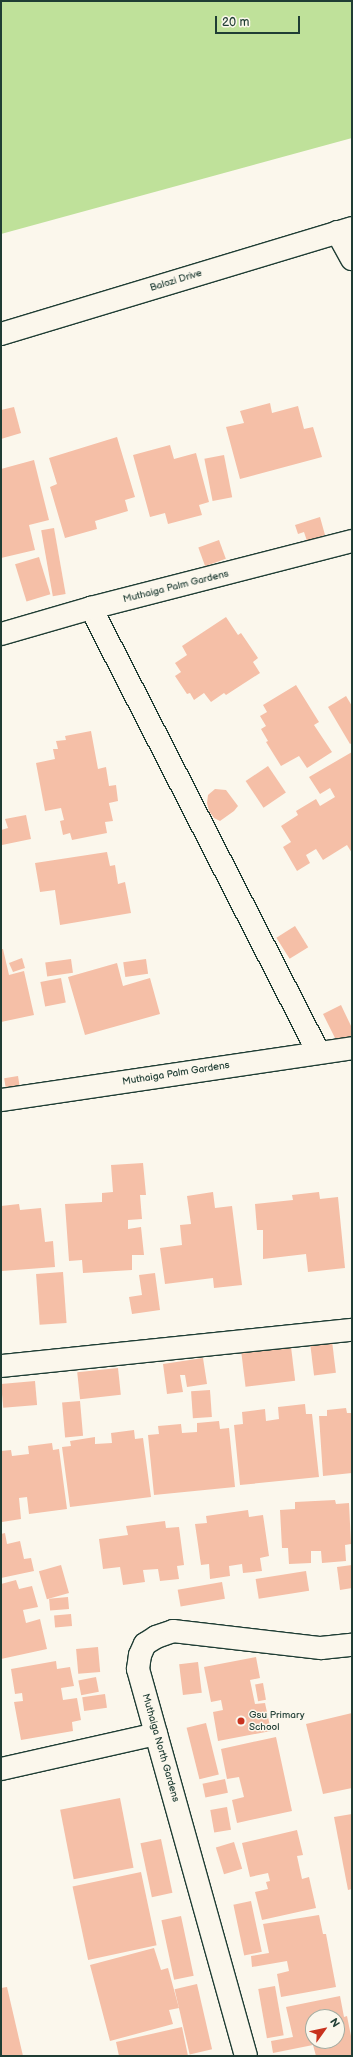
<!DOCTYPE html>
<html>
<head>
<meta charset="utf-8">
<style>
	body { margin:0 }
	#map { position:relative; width:353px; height:2057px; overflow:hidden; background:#fbf7ec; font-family:"Balsamiq Sans",sans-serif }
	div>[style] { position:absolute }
	.green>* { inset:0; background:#bfe19a }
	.building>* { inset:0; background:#f5bfa7; transform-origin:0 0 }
	.roads { filter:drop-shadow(1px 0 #1f3d34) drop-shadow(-1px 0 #1f3d34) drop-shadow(0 1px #1f3d34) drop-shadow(0 -1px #1f3d34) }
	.minor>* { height:22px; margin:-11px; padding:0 11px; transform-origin:11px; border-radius:11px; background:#fbf7ec }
	.dots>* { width:11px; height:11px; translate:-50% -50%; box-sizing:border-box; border:2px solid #fbf7ec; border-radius:50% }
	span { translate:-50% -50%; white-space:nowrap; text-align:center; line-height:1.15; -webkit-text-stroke:3px #fbf7ec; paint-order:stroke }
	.street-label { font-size:10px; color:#1f3d34 }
	.poi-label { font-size:10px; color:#1f3d34 }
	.left { translate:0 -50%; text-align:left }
	.frame { position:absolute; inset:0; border:2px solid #1f3d34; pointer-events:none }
	.north { position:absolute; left:305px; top:2009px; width:40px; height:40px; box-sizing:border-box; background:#fbf7ec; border:1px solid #a3ada2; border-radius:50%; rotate:57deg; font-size:11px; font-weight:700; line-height:16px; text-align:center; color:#1f3d34 }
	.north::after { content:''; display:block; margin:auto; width:14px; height:18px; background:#c8321e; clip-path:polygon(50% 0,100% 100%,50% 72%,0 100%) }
	.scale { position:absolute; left:215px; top:16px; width:85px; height:18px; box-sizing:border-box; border:2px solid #1f3d34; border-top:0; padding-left:5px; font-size:12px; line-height:14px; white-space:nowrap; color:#1f3d34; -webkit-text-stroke:3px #fbf7ec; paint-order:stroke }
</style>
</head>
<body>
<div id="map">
	<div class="green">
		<div style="clip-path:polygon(1px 1px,352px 1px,352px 138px,1px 234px)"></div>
	</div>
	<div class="building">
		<div style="clip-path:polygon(270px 403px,272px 413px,298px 406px,304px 429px,313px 427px,322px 457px,240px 479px,226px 427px,244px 423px,240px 411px)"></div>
		<div style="clip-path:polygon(14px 407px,21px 433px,1px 439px,1px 410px)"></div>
		<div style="clip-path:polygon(117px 437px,135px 497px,125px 500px,128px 511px,95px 521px,97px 529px,65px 538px,50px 487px,57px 484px,49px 458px)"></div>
		<div style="clip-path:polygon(170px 445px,174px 459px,196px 453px,209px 502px,199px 505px,202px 515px,168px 524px,165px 513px,150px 517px,133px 455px)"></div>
		<div style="left:224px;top:455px;width:43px;height:20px;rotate:79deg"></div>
		<div style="clip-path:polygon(34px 460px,49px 520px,29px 525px,35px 550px,1px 558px,1px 469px)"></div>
		<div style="clip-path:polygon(320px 517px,325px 535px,307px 541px,304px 532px,298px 534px,295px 525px)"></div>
		<div style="left:54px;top:528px;width:67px;height:13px;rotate:80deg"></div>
		<div style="left:219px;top:540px;width:20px;height:22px;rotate:70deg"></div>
		<div style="left:39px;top:557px;width:39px;height:25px;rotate:73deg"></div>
		<div style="clip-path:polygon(226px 617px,238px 635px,241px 633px,258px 658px,253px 662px,260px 673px,226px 695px,224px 693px,211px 702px,204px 693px,194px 700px,190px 693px,187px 694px,175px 676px,181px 672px,175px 663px,187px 655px,182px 646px)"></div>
		<div style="clip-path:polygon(296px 685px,319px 722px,314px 725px,332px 752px,307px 768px,299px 756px,281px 766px,266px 742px,268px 741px,261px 729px,266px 726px,260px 716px,267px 712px,263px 705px)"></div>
		<div style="clip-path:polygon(346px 696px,352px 706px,352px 743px,350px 744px,328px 707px)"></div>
		<div style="clip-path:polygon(91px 731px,98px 769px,106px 767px,109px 786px,116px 785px,118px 801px,109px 803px,113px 821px,105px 822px,107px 833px,72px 840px,70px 833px,63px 835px,60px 821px,64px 820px,61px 808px,45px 811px,36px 763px,55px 759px,53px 749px,58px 749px,56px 741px,66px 740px,65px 736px)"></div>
		<div style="clip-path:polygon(352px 752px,352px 853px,347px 845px,323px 860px,316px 849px,306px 855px,310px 863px,297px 871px,283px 847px,291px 842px,281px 826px,298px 815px,296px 811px,316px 799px,320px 806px,335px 797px,330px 788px,320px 794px,309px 777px)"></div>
		<div style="left:268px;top:766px;width:32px;height:27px;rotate:56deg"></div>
		<div style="clip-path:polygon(215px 789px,226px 790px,238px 806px,234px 811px,220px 821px,214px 818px,209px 811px,207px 803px,208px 795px)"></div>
		<div style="clip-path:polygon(26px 815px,31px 839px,2px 845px,1px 830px,8px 828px,5px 819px)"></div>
		<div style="clip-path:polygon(107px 852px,110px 866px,115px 865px,118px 884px,125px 882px,131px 913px,60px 925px,55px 890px,40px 892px,35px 863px)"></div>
		<div style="left:295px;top:926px;width:25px;height:22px;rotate:58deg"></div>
		<div style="clip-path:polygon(1px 949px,3px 949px,9px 975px,24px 971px,34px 1015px,1px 1022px)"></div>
		<div style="clip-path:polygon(22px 958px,25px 968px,13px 972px,9px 963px)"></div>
		<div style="left:71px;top:959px;width:14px;height:26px;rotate:82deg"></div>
		<div style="left:146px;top:959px;width:15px;height:23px;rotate:82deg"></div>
		<div style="clip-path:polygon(117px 963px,123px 986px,150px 978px,160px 1014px,85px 1035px,68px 977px)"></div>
		<div style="left:61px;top:978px;width:25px;height:21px;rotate:79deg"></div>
		<div style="clip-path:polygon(341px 1005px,352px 1028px,352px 1040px,339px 1046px,323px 1014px)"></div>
		<div style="left:18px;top:1076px;width:13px;height:14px;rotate:81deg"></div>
		<div style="clip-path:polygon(143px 1163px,146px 1195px,140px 1195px,142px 1219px,128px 1220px,128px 1229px,141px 1227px,144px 1255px,132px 1255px,132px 1270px,83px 1273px,82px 1260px,69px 1261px,65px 1204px,102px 1202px,102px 1193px,113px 1192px,111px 1165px)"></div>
		<div style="clip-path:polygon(213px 1192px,215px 1208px,232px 1206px,242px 1285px,214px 1288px,213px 1278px,165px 1284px,160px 1248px,182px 1245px,180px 1225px,191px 1224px,187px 1196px)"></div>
		<div style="clip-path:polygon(319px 1192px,320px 1199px,338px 1197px,345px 1268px,308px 1272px,306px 1254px,263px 1259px,263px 1230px,257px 1230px,255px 1204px,293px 1200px,292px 1195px)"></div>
		<div style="clip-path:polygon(19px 1204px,20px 1210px,41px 1208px,45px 1242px,53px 1241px,55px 1267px,2px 1271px,1px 1206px)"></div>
		<div style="left:63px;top:1272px;width:51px;height:27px;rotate:86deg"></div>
		<div style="clip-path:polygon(155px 1273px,160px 1310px,132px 1314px,129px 1297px,142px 1295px,139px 1275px)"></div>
		<div style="left:332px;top:1341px;width:32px;height:22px;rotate:83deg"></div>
		<div style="left:291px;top:1347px;width:34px;height:50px;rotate:83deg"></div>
		<div style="clip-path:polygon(203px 1358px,207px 1384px,187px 1387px,185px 1375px,180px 1375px,183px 1392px,167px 1394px,163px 1364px)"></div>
		<div style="left:118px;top:1368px;width:27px;height:41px;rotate:84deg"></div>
		<div style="left:35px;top:1381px;width:24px;height:34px;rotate:85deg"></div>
		<div style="left:210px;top:1390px;width:27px;height:19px;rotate:86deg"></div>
		<div style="left:80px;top:1401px;width:35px;height:18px;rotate:85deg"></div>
		<div style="clip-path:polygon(305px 1404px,306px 1414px,312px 1414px,319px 1477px,240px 1485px,234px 1425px,243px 1424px,242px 1412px,265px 1409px,266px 1421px,279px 1419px,278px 1407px)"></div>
		<div style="clip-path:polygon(346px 1408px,347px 1413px,352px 1413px,352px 1473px,323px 1476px,319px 1416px,327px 1416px,327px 1410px)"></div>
		<div style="clip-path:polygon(219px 1421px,220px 1429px,229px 1428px,235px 1487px,154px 1495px,148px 1435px,159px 1434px,158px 1426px,181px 1424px,182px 1433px,197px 1432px,197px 1423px)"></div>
		<div style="clip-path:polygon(134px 1430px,135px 1439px,143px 1438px,151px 1497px,70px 1507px,62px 1447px,71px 1446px,70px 1441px,95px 1437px,95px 1444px,112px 1443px,111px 1433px)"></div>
		<div style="clip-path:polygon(52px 1443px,53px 1450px,59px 1449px,67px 1509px,29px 1514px,27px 1497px,19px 1498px,21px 1519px,2px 1522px,1px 1451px,11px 1450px,12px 1456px,29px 1454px,28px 1446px)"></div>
		<div style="clip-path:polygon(335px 1500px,336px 1504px,349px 1503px,351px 1544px,345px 1545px,346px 1561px,322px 1563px,321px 1551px,311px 1551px,311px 1563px,289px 1564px,288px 1548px,282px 1548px,280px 1510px,295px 1509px,295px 1502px)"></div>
		<div style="clip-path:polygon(248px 1510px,249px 1517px,263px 1515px,269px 1556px,260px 1558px,262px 1571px,243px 1573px,242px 1564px,229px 1566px,230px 1576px,210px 1579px,209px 1564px,201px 1565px,195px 1524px,207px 1523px,206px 1516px)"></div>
		<div style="clip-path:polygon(165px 1521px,166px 1528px,179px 1527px,184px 1565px,177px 1566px,179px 1579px,160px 1581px,158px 1569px,143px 1570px,145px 1582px,123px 1585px,120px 1567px,103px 1569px,99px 1539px,128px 1535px,126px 1526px)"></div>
		<div style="clip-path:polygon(5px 1533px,7px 1544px,20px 1541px,24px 1559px,31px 1558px,34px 1571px,1px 1578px,1px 1534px)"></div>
		<div style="left:61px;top:1565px;width:29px;height:23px;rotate:74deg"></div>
		<div style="clip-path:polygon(352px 1565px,352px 1588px,340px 1590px,337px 1567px)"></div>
		<div style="left:306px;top:1571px;width:20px;height:51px;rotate:81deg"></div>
		<div style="clip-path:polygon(16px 1580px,19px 1589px,32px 1586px,38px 1607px,23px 1610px,26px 1623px,40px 1619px,47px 1649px,1px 1659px,1px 1584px)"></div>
		<div style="left:222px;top:1582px;width:17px;height:45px;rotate:80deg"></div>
		<div style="left:68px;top:1597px;width:12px;height:19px;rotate:85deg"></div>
		<div style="left:71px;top:1614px;width:12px;height:17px;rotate:85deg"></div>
		<div style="left:98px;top:1647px;width:25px;height:22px;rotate:85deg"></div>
		<div style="clip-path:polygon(256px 1657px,260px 1678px,250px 1680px,255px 1704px,265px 1703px,271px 1731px,218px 1741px,213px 1712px,223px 1710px,221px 1700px,211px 1702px,204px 1667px)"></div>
		<div style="clip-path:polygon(56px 1661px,57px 1669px,70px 1667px,74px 1686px,61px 1688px,63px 1700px,77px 1698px,81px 1720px,72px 1722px,73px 1731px,21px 1740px,14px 1702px,23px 1701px,22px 1693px,15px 1694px,11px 1669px)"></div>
		<div style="left:198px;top:1662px;width:31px;height:19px;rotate:83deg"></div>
		<div style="left:96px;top:1677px;width:15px;height:18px;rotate:79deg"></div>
		<div style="left:263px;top:1683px;width:17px;height:8px;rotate:80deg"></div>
		<div style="left:105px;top:1694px;width:14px;height:23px;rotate:82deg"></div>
		<div style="clip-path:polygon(352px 1713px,352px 1788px,323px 1794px,306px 1724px)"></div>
		<div style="left:206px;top:1723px;width:53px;height:20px;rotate:76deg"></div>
		<div style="clip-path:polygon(276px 1737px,292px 1811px,237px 1823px,232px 1800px,244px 1797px,239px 1777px,227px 1779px,221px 1749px)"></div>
		<div style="left:225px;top:1779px;width:14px;height:23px;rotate:78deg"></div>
		<div style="left:120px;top:1798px;width:71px;height:61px;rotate:79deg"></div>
		<div style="left:227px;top:1807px;width:23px;height:17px;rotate:80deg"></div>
		<div style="clip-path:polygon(352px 1814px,352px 1889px,348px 1890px,334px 1817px)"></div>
		<div style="clip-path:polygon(297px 1830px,303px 1855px,297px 1856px,302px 1879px,309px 1877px,316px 1908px,262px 1920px,255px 1892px,268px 1889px,266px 1882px,270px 1881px,268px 1873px,250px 1877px,242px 1843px)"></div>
		<div style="left:161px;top:1839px;width:55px;height:21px;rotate:78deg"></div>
		<div style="left:234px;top:1842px;width:28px;height:19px;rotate:73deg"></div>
		<div style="left:141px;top:1872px;width:75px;height:70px;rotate:78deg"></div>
		<div style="left:251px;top:1901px;width:52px;height:18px;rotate:78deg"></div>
		<div style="clip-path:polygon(319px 1915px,323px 1934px,326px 1934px,336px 1987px,281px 1997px,277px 1974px,289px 1971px,287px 1961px,252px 1967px,251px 1956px,269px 1953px,263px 1924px)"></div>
		<div style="left:181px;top:1916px;width:61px;height:20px;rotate:78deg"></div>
		<div style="clip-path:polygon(154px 1948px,161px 1970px,168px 1968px,179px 2008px,169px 2010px,173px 2024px,110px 2041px,90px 1965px)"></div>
		<div style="left:197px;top:1984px;width:67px;height:23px;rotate:77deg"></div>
		<div style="left:275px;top:1986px;width:50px;height:17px;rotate:80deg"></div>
		<div style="clip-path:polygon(7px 1987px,23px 2056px,1px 2056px,1px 1988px)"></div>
		<div style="clip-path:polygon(evenodd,340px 1996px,344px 2017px,347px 2016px,352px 2041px,352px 2056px,316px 2056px,313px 2045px,273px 2053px,271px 2041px,293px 2037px,286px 2007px,340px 1996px,313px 2017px,337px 2017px,337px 2041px,313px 2041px,313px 2017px)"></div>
		<div style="clip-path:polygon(182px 2027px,188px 2056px,119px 2056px,116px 2042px)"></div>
	</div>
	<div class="roads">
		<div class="minor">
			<div style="left:337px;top:232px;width:31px;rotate:61deg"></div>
			<div style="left:1px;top:334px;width:367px;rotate:-16.8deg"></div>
			<div style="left:91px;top:608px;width:499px;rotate:62.9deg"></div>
			<div style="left:1px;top:634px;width:94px;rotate:-16.1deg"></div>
			<div style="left:91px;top:608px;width:269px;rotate:-14.4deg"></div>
			<div style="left:1px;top:1100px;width:355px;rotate:-8.4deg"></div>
			<div style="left:1px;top:1366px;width:353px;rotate:-5.9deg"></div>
			<div style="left:1px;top:1769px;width:159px;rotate:-12.7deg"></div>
			<div style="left:246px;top:2056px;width:402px;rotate:-105.6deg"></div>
			<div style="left:138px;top:1669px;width:14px;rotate:-82deg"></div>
			<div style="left:140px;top:1655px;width:12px;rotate:-66deg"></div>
			<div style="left:145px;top:1644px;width:13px;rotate:-32deg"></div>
			<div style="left:156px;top:1637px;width:18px;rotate:-19deg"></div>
			<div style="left:173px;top:1631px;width:149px;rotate:6.6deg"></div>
			<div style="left:321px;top:1648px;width:31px;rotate:-6deg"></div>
		</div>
	</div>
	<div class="dots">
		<div style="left:241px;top:1721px;background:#c8321e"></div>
	</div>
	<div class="street-label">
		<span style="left:176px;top:281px;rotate:-17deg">Balozi Drive</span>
		<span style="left:176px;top:587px;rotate:-14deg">Muthaiga Palm Gardens</span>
		<span style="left:176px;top:1074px;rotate:-9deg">Muthaiga Palm Gardens</span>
		<span style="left:160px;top:1748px;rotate:74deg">Muthaiga North Gardens</span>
	</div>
	<div class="poi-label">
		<span class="left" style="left:249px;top:1721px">Gsu Primary<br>School</span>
	</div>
	<div class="frame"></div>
	<div class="north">N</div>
	<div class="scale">20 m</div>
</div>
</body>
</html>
